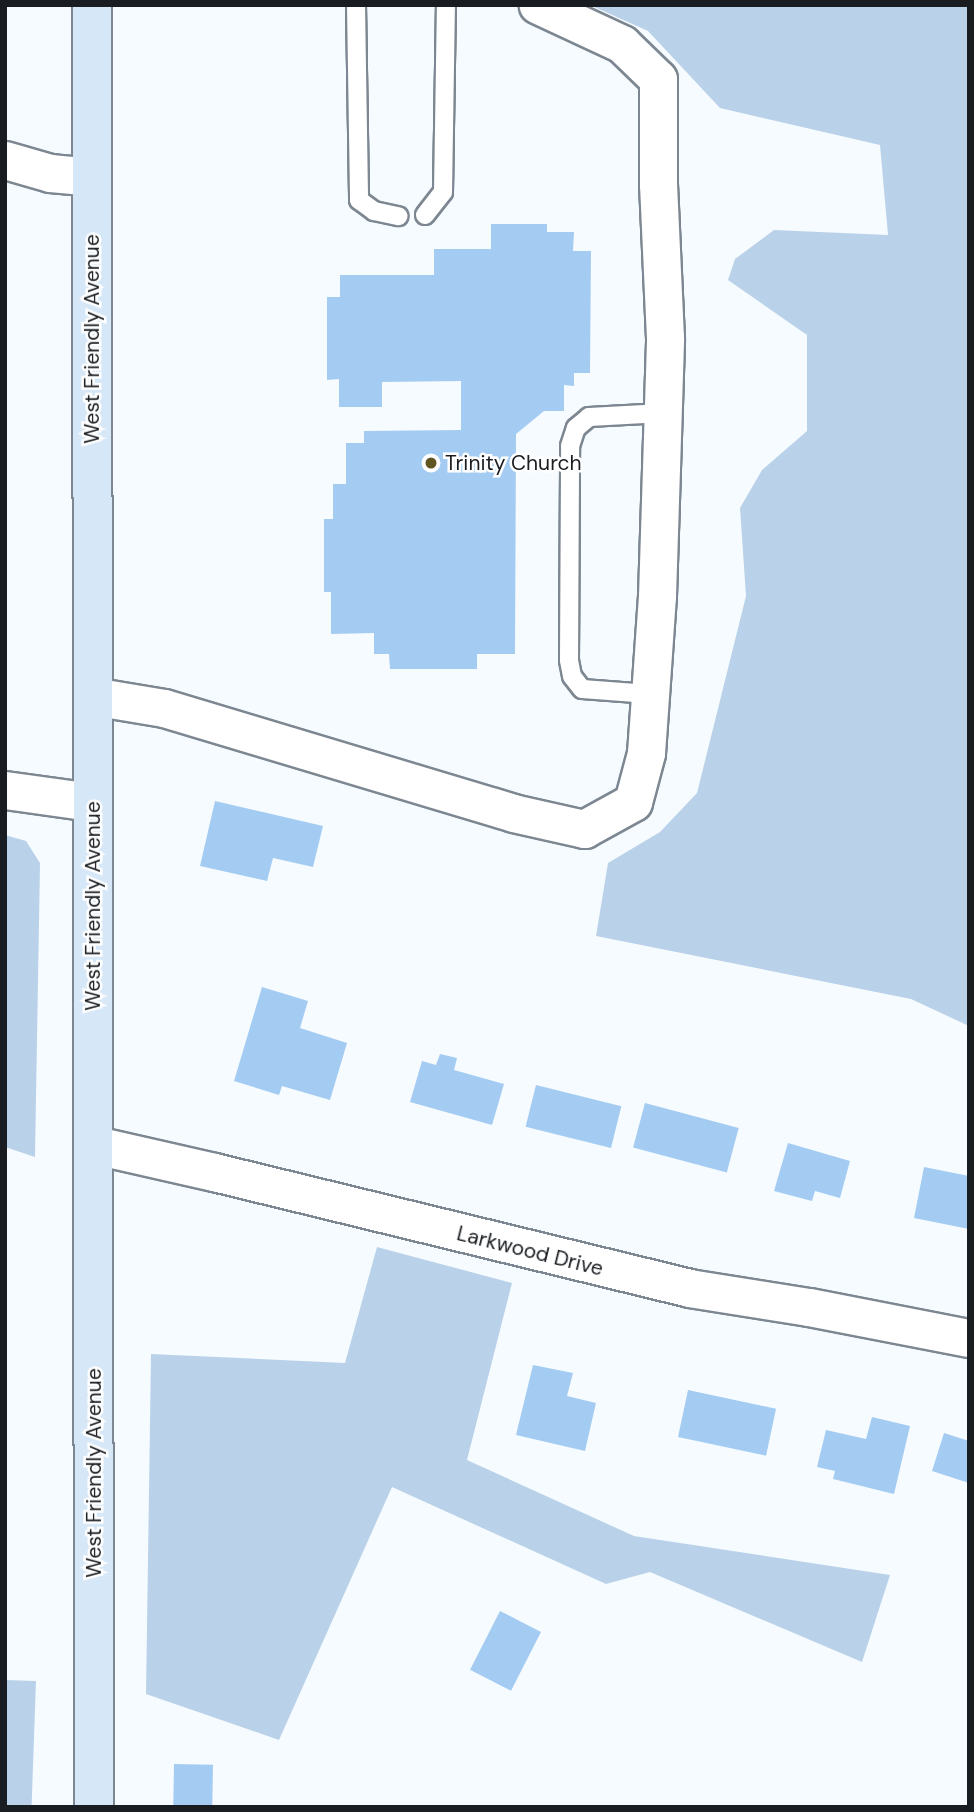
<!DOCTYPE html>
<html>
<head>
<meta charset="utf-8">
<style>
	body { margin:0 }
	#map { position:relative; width:974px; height:1812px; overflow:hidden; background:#f6fbff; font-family:"DM Sans",sans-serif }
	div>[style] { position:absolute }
	.green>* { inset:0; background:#bad2e9; transform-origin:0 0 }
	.building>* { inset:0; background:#a4ccf2; transform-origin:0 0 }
	.roads { filter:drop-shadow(2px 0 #7d8791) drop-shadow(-2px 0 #7d8791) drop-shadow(0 2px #7d8791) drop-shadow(0 -2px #7d8791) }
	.lane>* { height:18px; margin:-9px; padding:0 9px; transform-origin:9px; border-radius:9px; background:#fff }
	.street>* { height:37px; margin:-18.5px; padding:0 18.5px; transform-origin:18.5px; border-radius:18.5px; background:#fff }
	.secondary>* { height:38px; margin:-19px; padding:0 19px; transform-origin:19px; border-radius:19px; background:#d6e7f7 }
	.dots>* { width:19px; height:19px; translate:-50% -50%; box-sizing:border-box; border:4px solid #fff; border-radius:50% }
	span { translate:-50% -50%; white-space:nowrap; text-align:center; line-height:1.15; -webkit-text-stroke:5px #fff; paint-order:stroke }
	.street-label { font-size:21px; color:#191d21 }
	.poi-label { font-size:21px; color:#191d21 }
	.left { translate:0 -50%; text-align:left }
	.frame { position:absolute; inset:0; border:7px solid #191d21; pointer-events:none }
</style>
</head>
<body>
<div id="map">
	<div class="green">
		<div style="clip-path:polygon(590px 5px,969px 5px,969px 1026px,911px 999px,596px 936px,608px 863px,660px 832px,697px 793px,746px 596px,740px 508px,762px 470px,807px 431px,807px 335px,728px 280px,735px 259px,774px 230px,888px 235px,880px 145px,720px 108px,648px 31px)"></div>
		<div style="clip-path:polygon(5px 835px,26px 841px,40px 863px,35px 1157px,5px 1147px)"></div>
		<div style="clip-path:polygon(377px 1247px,512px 1283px,467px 1460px,634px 1536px,890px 1575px,862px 1662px,650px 1572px,606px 1584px,392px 1487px,279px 1740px,146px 1694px,151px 1354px,345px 1363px)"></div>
		<div style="left:5px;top:1680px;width:31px;height:127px;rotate:2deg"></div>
	</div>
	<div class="building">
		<div style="clip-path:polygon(491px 224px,547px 224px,547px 232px,574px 232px,573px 251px,591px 251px,590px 373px,574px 373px,574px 386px,564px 385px,564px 411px,544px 411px,516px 434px,515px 654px,477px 654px,477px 669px,390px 669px,389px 654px,374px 654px,374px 633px,331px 634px,331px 592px,324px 592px,324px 519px,333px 519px,333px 484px,346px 484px,346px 443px,364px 443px,364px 431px,461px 430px,461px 381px,382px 382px,382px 407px,339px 407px,339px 379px,327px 380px,327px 297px,340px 297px,340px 275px,434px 275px,434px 249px,491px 249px)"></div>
		<div style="clip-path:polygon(215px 801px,323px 826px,313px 867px,273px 858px,267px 881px,200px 866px)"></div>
		<div style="clip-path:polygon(262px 987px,308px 1001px,300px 1028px,347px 1043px,330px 1100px,282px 1086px,279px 1095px,234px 1081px)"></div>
		<div style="clip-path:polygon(440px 1054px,457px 1058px,454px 1070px,504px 1084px,492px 1125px,410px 1102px,422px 1061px,436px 1065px)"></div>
		<div style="left:536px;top:1085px;width:88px;height:43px;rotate:14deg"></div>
		<div style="left:645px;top:1103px;width:97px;height:46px;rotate:15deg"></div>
		<div style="clip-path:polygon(788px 1143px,850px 1161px,840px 1198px,815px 1191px,812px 1201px,774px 1191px)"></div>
		<div style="clip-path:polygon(924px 1167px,969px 1176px,969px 1229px,914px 1218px)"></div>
		<div style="clip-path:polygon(533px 1365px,573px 1373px,567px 1396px,596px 1403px,585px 1451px,516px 1435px)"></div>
		<div style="left:688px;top:1390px;width:90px;height:48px;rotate:12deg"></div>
		<div style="clip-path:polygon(872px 1417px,910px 1426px,894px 1494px,833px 1479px,835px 1471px,817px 1467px,826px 1430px,866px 1439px)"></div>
		<div style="clip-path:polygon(944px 1433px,969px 1441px,969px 1483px,932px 1471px)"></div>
		<div style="left:500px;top:1611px;width:46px;height:66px;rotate:27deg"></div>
		<div style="left:174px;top:1764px;width:39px;height:43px;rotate:1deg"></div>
	</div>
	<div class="roads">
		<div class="lane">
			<div style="left:356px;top:5px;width:195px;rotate:89.1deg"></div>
			<div style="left:359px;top:200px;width:19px;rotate:36deg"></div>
			<div style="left:374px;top:211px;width:25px;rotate:12deg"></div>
			<div style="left:425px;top:215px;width:29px;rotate:-52deg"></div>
			<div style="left:443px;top:192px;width:187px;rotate:-89.1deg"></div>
			<div style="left:649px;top:694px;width:67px;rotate:-175.7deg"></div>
			<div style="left:582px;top:689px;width:16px;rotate:-128deg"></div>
			<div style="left:572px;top:676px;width:16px;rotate:-101deg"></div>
			<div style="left:569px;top:660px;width:214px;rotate:-89.7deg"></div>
			<div style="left:570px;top:446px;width:19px;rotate:-72deg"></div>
			<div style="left:576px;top:428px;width:17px;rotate:-40deg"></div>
			<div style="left:589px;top:417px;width:74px;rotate:-3.1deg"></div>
		</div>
		<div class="street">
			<div style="left:5px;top:160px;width:47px;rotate:16.1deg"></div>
			<div style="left:50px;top:173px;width:42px;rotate:5.4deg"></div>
			<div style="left:92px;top:696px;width:73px;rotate:9.5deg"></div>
			<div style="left:164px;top:708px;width:364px;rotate:16.7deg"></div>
			<div style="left:513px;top:813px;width:73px;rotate:12.7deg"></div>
			<div style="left:584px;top:829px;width:56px;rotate:-28.9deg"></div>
			<div style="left:633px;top:802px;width:51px;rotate:-75.1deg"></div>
			<div style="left:646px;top:753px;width:157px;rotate:-86deg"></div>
			<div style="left:657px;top:596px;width:258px;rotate:-88.2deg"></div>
			<div style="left:665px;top:338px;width:153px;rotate:-92.6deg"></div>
			<div style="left:658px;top:185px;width:106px;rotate:-90deg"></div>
			<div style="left:658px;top:79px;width:50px;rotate:-135.8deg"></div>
			<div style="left:622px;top:44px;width:93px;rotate:-155.1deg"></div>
			<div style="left:5px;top:790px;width:88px;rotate:7.9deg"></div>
			<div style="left:95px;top:1145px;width:122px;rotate:12.8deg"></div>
			<div style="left:214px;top:1172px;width:489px;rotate:13.7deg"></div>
			<div style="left:689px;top:1288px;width:121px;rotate:9deg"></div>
			<div style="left:809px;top:1307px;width:163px;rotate:11deg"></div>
		</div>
		<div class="secondary">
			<div style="left:92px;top:5px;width:1802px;rotate:89.94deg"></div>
		</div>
	</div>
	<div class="dots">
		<div style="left:431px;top:463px;background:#615522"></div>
	</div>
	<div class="street-label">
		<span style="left:92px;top:339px;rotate:-90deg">West Friendly Avenue</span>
		<span style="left:93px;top:906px;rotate:-90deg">West Friendly Avenue</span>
		<span style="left:530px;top:1251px;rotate:14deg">Larkwood Drive</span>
		<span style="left:94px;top:1473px;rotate:-90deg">West Friendly Avenue</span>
	</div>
	<div class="poi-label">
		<span class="left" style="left:445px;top:463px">Trinity Church</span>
	</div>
	<div class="frame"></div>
</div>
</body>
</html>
